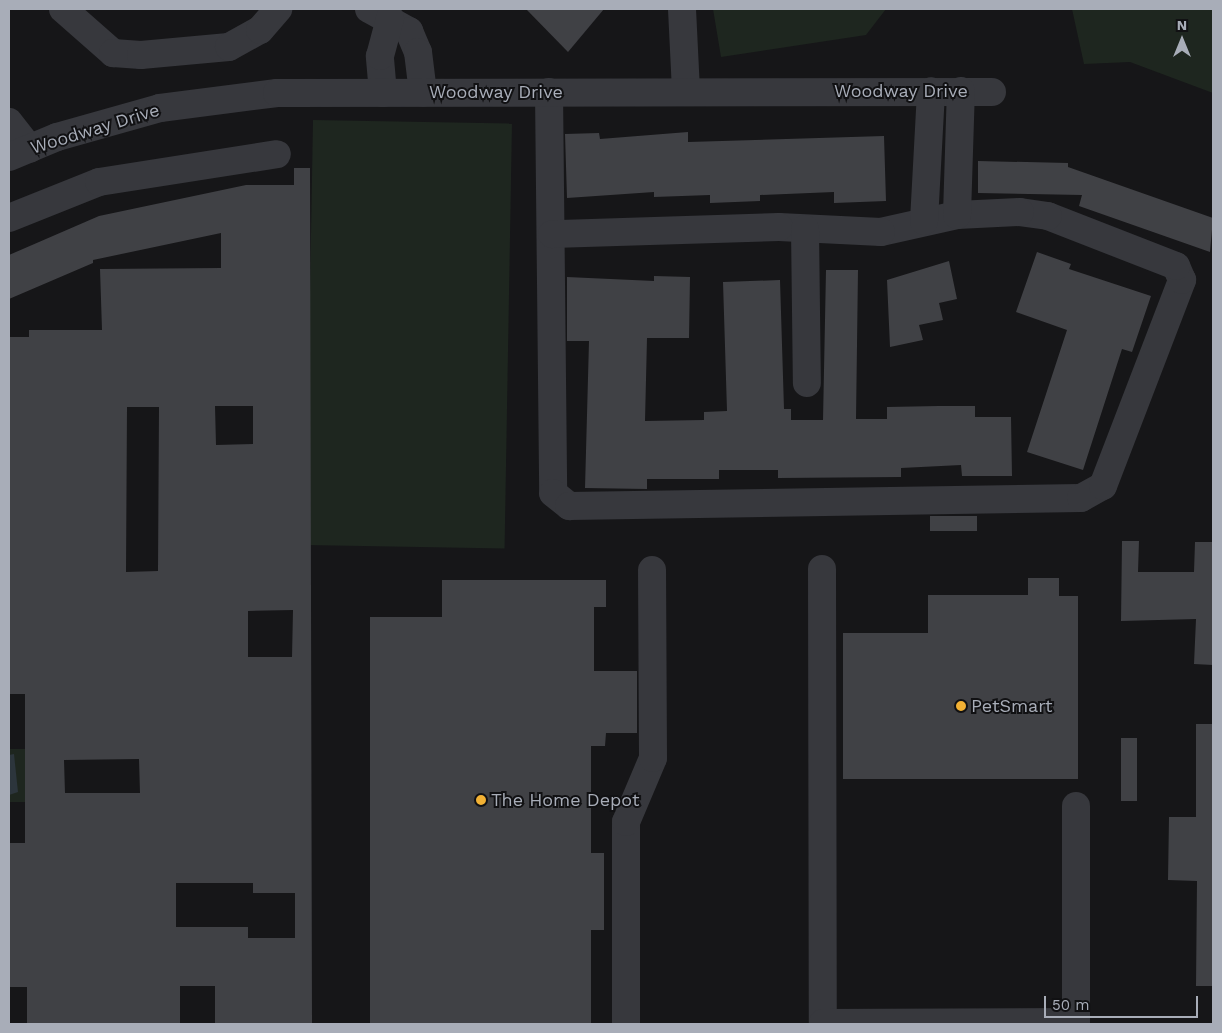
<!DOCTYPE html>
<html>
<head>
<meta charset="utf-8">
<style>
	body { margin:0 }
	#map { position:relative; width:1222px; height:1033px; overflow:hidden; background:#161618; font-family:"Work Sans",sans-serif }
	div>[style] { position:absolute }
	.green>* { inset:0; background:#1e261f; transform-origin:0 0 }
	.water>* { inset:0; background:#2c353c }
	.building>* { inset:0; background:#404145; transform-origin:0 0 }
	.minor>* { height:28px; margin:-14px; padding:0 14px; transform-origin:14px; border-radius:14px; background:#37383d }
	.dots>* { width:14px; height:14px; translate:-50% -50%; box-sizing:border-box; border:2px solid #111113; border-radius:50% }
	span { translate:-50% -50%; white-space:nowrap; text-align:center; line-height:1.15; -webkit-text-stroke:4px #111113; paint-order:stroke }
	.street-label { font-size:18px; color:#a8adb8 }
	.poi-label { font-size:18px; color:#a8adb8 }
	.left { translate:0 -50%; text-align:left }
	.frame { position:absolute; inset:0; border:10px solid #a8adb8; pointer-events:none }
	.north { position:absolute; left:1157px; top:15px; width:50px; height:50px; -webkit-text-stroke:4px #111113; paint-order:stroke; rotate:0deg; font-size:14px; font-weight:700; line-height:20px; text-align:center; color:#a8adb8 }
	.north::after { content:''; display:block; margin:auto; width:18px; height:22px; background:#a8adb8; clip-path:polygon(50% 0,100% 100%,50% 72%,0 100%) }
	.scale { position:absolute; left:1044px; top:996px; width:154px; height:22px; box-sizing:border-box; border:2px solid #a8adb8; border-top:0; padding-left:6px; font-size:15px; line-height:18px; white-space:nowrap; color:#a8adb8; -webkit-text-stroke:4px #111113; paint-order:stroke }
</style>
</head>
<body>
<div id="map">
	<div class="green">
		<div style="clip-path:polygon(713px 9px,886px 9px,866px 35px,721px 57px)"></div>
		<div style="clip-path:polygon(1072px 9px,1213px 9px,1213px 93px,1130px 62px,1084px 64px)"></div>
		<div style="left:313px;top:120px;width:199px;height:425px;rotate:1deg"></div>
		<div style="left:9px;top:749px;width:16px;height:53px"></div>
	</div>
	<div class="water">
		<div style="clip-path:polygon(14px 754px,18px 792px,9px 795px,9px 755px)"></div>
	</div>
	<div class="building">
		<div style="clip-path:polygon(526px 9px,604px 9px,568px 52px)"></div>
		<div style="clip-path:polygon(688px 132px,688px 142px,884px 136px,886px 201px,834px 203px,834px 192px,760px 195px,760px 201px,710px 203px,710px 195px,654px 197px,654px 192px,567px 198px,565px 134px,599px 133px,600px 139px)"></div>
		<div style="clip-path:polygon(978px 161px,1068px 163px,1068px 167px,1213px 218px,1210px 252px,1079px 206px,1082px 195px,978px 193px)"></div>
		<div style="clip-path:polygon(evenodd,294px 168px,310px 168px,312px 1024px,215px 1024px,215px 986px,180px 986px,180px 1024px,27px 1024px,27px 987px,9px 987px,9px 843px,25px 843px,25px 694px,9px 694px,10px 337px,29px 337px,29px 330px,102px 330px,100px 269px,221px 268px,221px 233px,93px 260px,93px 263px,9px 299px,9px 255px,99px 216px,246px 185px,294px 185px,294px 168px,215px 406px,253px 406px,253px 444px,216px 445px,215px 406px,294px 168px,127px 407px,159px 407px,158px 571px,126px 572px,127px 407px,294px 168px,293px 610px,292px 657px,248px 657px,248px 611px,293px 610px,294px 168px,139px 759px,140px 793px,65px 793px,64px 760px,139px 759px,294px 168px,176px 883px,253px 883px,253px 893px,295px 893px,295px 938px,248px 938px,248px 927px,176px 927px,176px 883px)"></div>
		<div style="clip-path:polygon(1037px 252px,1071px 264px,1069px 269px,1151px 296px,1132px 352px,1122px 349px,1083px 470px,1027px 452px,1067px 330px,1016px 312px)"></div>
		<div style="clip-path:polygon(949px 261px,957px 299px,939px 303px,943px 320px,919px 325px,923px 340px,890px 347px,887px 280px)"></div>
		<div style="clip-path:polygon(826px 270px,858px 270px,856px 419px,887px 419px,887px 407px,939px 406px,975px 406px,975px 417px,1011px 417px,1012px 476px,962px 476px,961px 465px,901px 468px,901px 477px,778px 478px,778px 470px,719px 470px,719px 479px,647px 479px,647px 489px,585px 488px,589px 341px,567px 341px,567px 277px,654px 281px,654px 276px,690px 277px,689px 338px,647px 338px,645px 421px,704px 420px,704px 412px,727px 411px,723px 282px,780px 280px,784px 409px,791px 409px,791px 420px,823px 420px)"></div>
		<div style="left:930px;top:516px;width:47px;height:15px"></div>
		<div style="clip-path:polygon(1122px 541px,1139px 541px,1138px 572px,1194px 572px,1195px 542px,1213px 542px,1213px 665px,1194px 664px,1196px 619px,1121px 621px)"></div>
		<div style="clip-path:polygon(1028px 578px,1059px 578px,1059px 596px,1078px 596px,1078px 779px,843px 779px,843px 633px,928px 633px,928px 595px,1028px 595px)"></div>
		<div style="clip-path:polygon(442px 580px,606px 580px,606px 607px,594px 607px,594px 671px,637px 671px,637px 733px,606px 733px,605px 746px,591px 746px,591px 853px,604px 853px,604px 930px,591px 930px,591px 1024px,370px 1024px,370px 617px,442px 617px)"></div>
		<div style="clip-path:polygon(1196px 724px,1213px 724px,1213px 986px,1196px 986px,1197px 881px,1168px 880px,1169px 817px,1196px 817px)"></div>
		<div style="left:1121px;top:738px;width:16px;height:63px"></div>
	</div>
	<div class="minor">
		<div style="left:63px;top:9px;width:67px;rotate:41.3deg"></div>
		<div style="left:113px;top:53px;width:28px;rotate:4deg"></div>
		<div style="left:141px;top:55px;width:88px;rotate:-5.2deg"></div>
		<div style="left:229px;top:47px;width:35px;rotate:-29deg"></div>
		<div style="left:260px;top:30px;width:28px;rotate:-49deg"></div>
		<div style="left:369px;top:9px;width:46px;rotate:28.8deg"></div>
		<div style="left:409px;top:31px;width:23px;rotate:67deg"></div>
		<div style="left:418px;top:52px;width:41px;rotate:83deg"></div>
		<div style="left:682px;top:9px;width:82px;rotate:87.2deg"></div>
		<div style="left:549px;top:92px;width:401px;rotate:89.4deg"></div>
		<div style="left:553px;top:493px;width:21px;rotate:39deg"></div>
		<div style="left:569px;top:506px;width:512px;rotate:-0.9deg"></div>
		<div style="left:1081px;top:498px;width:25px;rotate:-29deg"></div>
		<div style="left:1103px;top:486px;width:221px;rotate:-69deg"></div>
		<div style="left:1182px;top:280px;width:15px;rotate:-113deg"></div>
		<div style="left:1176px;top:266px;width:137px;rotate:-158.7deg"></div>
		<div style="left:1048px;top:216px;width:28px;rotate:-172deg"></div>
		<div style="left:1020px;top:212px;width:63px;rotate:177.3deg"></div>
		<div style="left:957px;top:215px;width:78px;rotate:167.4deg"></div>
		<div style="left:881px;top:232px;width:102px;rotate:-177.2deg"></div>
		<div style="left:779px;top:227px;width:227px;rotate:178.2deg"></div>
		<div style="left:383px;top:93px;width:37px;rotate:-95deg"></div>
		<div style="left:380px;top:56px;width:39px;rotate:-75deg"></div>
		<div style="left:9px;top:122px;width:34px;rotate:52deg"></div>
		<div style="left:9px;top:157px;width:52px;rotate:-22.6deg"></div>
		<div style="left:57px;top:137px;width:107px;rotate:-15.7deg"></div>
		<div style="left:160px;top:108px;width:118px;rotate:-7.3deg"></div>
		<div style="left:277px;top:93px;width:715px;rotate:-0.08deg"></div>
		<div style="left:957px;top:215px;width:124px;rotate:-88.2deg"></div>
		<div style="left:9px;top:218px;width:97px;rotate:-21.8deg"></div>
		<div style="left:99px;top:182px;width:180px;rotate:-8.9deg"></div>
		<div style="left:924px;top:221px;width:130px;rotate:-86.9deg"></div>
		<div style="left:805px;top:229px;width:154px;rotate:89.3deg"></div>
		<div style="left:822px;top:569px;width:455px;rotate:89.9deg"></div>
		<div style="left:1076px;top:806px;width:218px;rotate:90deg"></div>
		<div style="left:823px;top:1023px;width:253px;rotate:-0.2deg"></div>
		<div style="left:626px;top:1024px;width:202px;rotate:-90deg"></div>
		<div style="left:626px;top:822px;width:69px;rotate:-67.1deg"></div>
		<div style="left:653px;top:758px;width:188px;rotate:-90.3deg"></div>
	</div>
	<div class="dots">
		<div style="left:961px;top:706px;background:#f2b134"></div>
		<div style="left:481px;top:800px;background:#f2b134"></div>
	</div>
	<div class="street-label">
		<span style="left:901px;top:91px">Woodway Drive</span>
		<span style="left:496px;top:92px">Woodway Drive</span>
		<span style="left:95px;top:129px;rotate:-17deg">Woodway Drive</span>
	</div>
	<div class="poi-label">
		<span class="left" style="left:971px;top:706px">PetSmart</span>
		<span class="left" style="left:491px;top:800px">The Home Depot</span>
	</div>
	<div class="frame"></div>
	<div class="north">N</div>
	<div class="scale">50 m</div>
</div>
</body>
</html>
